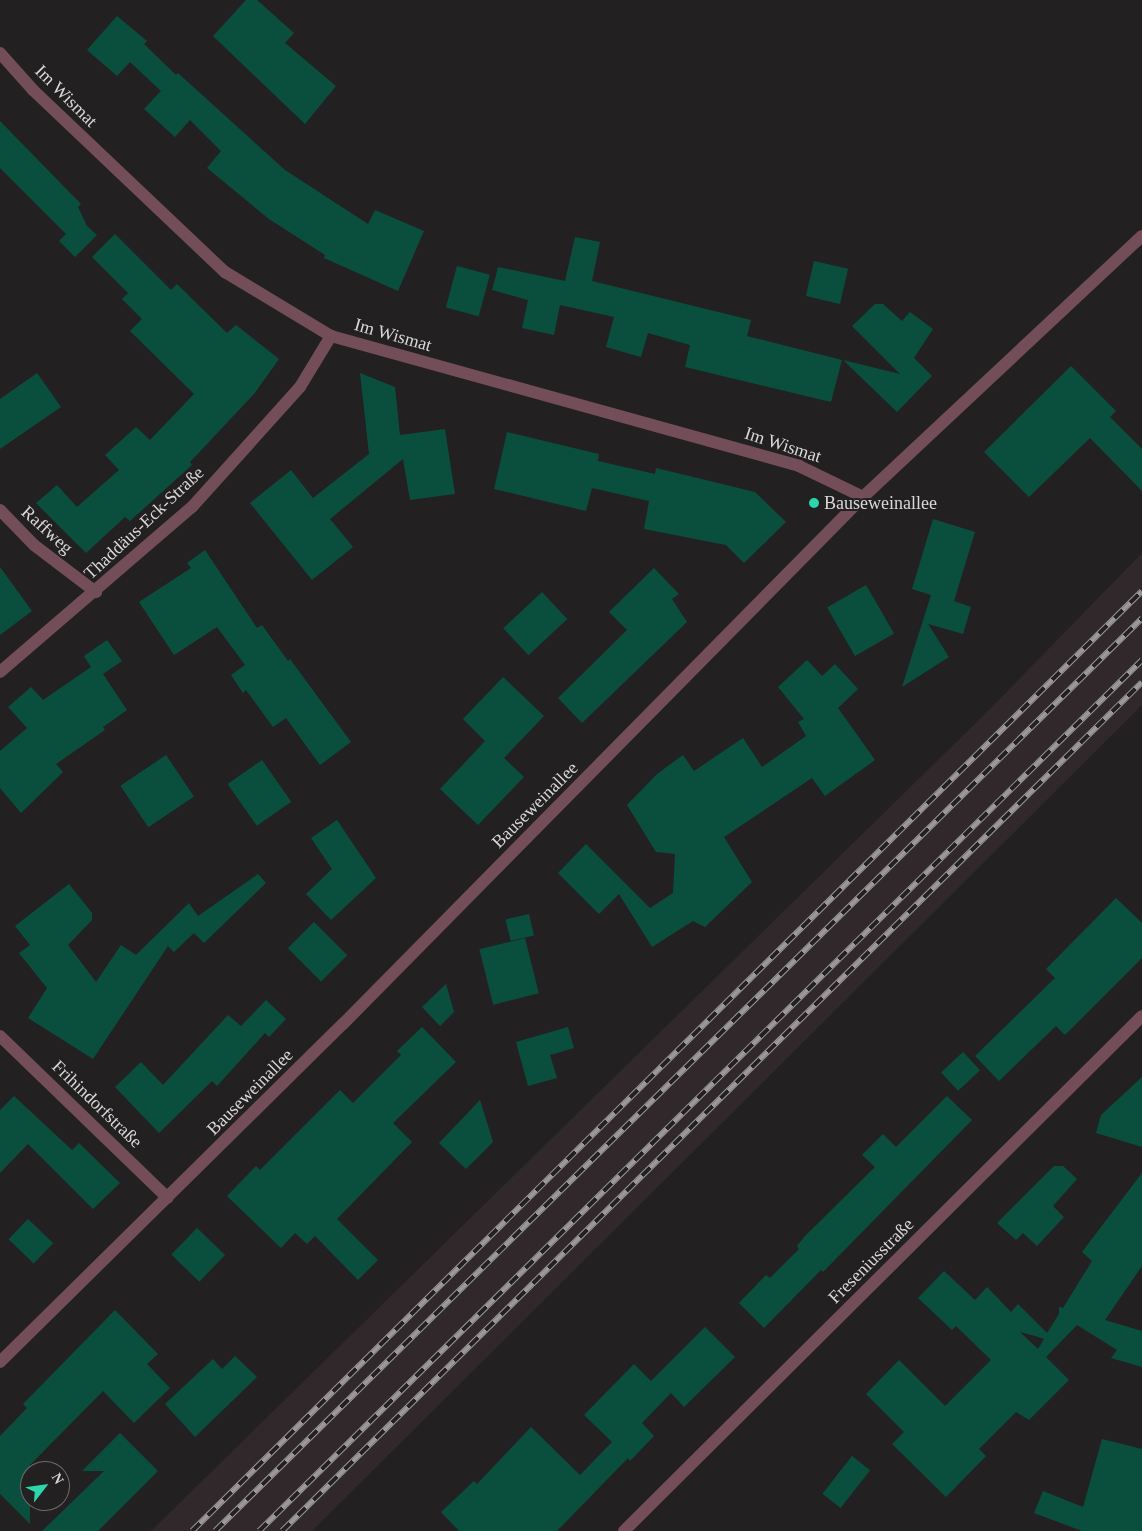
<!DOCTYPE html>
<html>
<head>
<meta charset="utf-8">
<style>
	body { margin:0 }
	#map { position:relative; width:1142px; height:1531px; overflow:hidden; background:#232021; font-family:"Times New Roman",serif }
	div>[style] { position:absolute }
	.built>* { inset:0; background:#31282b }
	.building>* { inset:0; background:#0a4f3e; transform-origin:0 0 }
	.street>* { height:12px; margin:-6px; padding:0 6px; transform-origin:6px; border-radius:6px; background:#734e58 }
	.rail>* { height:5.5px; margin-top:-2.75px; transform-origin:0; background:repeating-linear-gradient(90deg,#232021 0 11px,#9a9899 0 22px); box-sizing:border-box; border-block:1px solid #9a9899 }
	.dots>* { width:14px; height:14px; translate:-50% -50%; box-sizing:border-box; border:2px solid #232021; border-radius:50% }
	span { translate:-50% -50%; white-space:nowrap; text-align:center; line-height:1.15; -webkit-text-stroke:4px #232021; paint-order:stroke }
	.street-label { font-size:18px; color:#dad8d9 }
	.poi-label { font-size:18px; color:#dad8d9 }
	.left { translate:0 -50%; text-align:left }
	.north { position:absolute; left:20px; top:1461px; width:50px; height:50px; box-sizing:border-box; background:#232021; border:1px solid #6c6a6b; border-radius:50%; rotate:60deg; font-size:14px; font-weight:700; line-height:20px; text-align:center; color:#dad8d9 }
	.north::after { content:''; display:block; margin:auto; width:18px; height:22px; background:#2cd5ab; clip-path:polygon(50% 0,100% 100%,50% 72%,0 100%) }
</style>
</head>
<body>
<div id="map">
	<div class="built">
		<div style="clip-path:polygon(1142px 553px,1142px 705px,312px 1531px,151px 1531px,988px 711px)"></div>
	</div>
	<div class="building">
		<div style="clip-path:polygon(246px 0,257px 0,294px 33px,285px 43px,336px 86px,305px 124px,213px 36px)"></div>
		<div style="clip-path:polygon(117px 16px,147px 41px,144px 44px,176px 75px,178px 73px,285px 170px,368px 224px,375px 210px,424px 231px,398px 291px,324px 258px,325px 255px,269px 219px,207px 168px,221px 151px,190px 120px,175px 137px,144px 109px,161px 91px,130px 62px,117px 76px,87px 50px)"></div>
		<div style="clip-path:polygon(0 121px,81px 204px,78px 207px,87px 226px,97px 235px,75px 257px,59px 241px,66px 234px,0 168px)"></div>
		<div style="clip-path:polygon(115px 234px,171px 290px,177px 284px,227px 333px,236px 325px,279px 359px,254px 394px,190px 462px,192px 465px,130px 521px,125px 517px,86px 553px,36px 503px,57px 485px,77px 507px,119px 470px,105px 455px,136px 427px,150px 440px,194px 394px,130px 331px,142px 319px,122px 299px,128px 293px,92px 257px)"></div>
		<div style="clip-path:polygon(575px 237px,600px 242px,592px 281px,751px 320px,747px 336px,842px 360px,831px 402px,685px 367px,690px 345px,648px 333px,641px 357px,606px 347px,614px 317px,560px 305px,554px 335px,522px 328px,528px 300px,492px 290px,498px 267px,565px 281px)"></div>
		<div style="left:814px;top:261px;width:35px;height:36px;rotate:13deg"></div>
		<div style="left:457px;top:266px;width:34px;height:43px;rotate:15deg"></div>
		<div style="clip-path:polygon(875px 304px,883px 304px,902px 321px,910px 312px,933px 329px,914px 358px,932px 376px,897px 412px,843px 360px,900px 374px,852px 326px)"></div>
		<div style="clip-path:polygon(1071px 366px,1116px 411px,1110px 417px,1142px 449px,1142px 491px,1090px 438px,1029px 497px,984px 452px)"></div>
		<div style="clip-path:polygon(37px 373px,61px 407px,0 449px,0 399px)"></div>
		<div style="clip-path:polygon(360px 373px,395px 387px,400px 435px,445px 429px,455px 494px,410px 500px,403px 459px,330px 519px,353px 547px,312px 580px,250px 503px,291px 470px,313px 498px,369px 454px)"></div>
		<div style="clip-path:polygon(507px 432px,599px 454px,598px 461px,655px 474px,656px 468px,755px 492px,786px 522px,744px 563px,726px 545px,644px 529px,649px 501px,592px 488px,586px 511px,494px 489px)"></div>
		<div style="clip-path:polygon(933px 519px,975px 532px,954px 601px,971px 607px,963px 634px,928px 624px,949px 657px,902px 687px,931px 595px,912px 589px)"></div>
		<div style="clip-path:polygon(205px 550px,257px 628px,262px 625px,288px 661px,290px 659px,351px 742px,320px 765px,286px 718px,273px 727px,246px 690px,243px 693px,231px 675px,245px 665px,217px 627px,174px 655px,139px 602px,191px 568px,187px 563px)"></div>
		<div style="clip-path:polygon(0 567px,32px 611px,0 635px)"></div>
		<div style="clip-path:polygon(654px 568px,679px 594px,672px 599px,687px 622px,582px 723px,558px 698px,627px 630px,609px 612px)"></div>
		<div style="left:866px;top:585px;width:56px;height:45px;rotate:60deg"></div>
		<div style="left:542px;top:592px;width:37px;height:53px;rotate:47deg"></div>
		<div style="clip-path:polygon(107px 640px,122px 661px,103px 674px,127px 710px,103px 727px,105px 730px,56px 764px,63px 772px,21px 813px,0 788px,0 751px,27px 728px,8px 707px,31px 687px,43px 700px,91px 667px,84px 656px)"></div>
		<div style="clip-path:polygon(807px 660px,822px 676px,835px 664px,858px 689px,838px 708px,875px 760px,825px 796px,812px 778px,724px 837px,752px 882px,705px 927px,693px 921px,652px 947px,619px 894px,599px 914px,558px 873px,586px 844px,650px 908px,673px 893px,675px 854px,656px 852px,627px 805px,657px 774px,683px 755px,694px 771px,743px 738px,762px 767px,806px 736px,798px 722px,804px 719px,778px 687px)"></div>
		<div style="clip-path:polygon(503px 677px,544px 716px,504px 758px,524px 777px,478px 825px,440px 789px,485px 741px,463px 719px)"></div>
		<div style="left:166px;top:755px;width:50px;height:55px;rotate:56deg"></div>
		<div style="left:262px;top:760px;width:51px;height:42px;rotate:55deg"></div>
		<div style="clip-path:polygon(337px 820px,376px 878px,331px 920px,306px 894px,332px 869px,311px 838px)"></div>
		<div style="clip-path:polygon(258px 874px,266px 883px,204px 943px,194px 933px,174px 952px,168px 946px,93px 1059px,28px 1018px,47px 988px,19px 953px,30px 945px,15px 926px,69px 884px,92px 913px,92px 920px,68px 945px,96px 982px,121px 945px,136px 955px,189px 903px,198px 916px)"></div>
		<div style="clip-path:polygon(1116px 898px,1142px 923px,1142px 958px,1065px 1035px,1056px 1026px,999px 1081px,975px 1056px,1055px 978px,1046px 969px)"></div>
		<div style="left:529px;top:914px;width:22px;height:24px;rotate:77deg"></div>
		<div style="left:314px;top:922px;width:47px;height:37px;rotate:45deg"></div>
		<div style="left:525px;top:938px;width:57px;height:47px;rotate:76deg"></div>
		<div style="clip-path:polygon(446px 984px,454px 1012px,440px 1026px,422px 1007px)"></div>
		<div style="clip-path:polygon(266px 1000px,286px 1019px,269px 1037px,265px 1033px,217px 1086px,212px 1081px,159px 1133px,115px 1087px,141px 1062px,163px 1085px,228px 1015px,241px 1026px)"></div>
		<div style="clip-path:polygon(422px 1027px,456px 1062px,393px 1123px,412px 1142px,337px 1219px,378px 1260px,358px 1280px,315px 1236px,307px 1244px,295px 1233px,281px 1248px,227px 1196px,256px 1166px,260px 1170px,340px 1090px,353px 1103px,401px 1055px,397px 1051px)"></div>
		<div style="clip-path:polygon(568px 1027px,574px 1048px,550px 1055px,557px 1078px,528px 1086px,516px 1042px)"></div>
		<div style="left:963px;top:1052px;width:25px;height:30px;rotate:47deg"></div>
		<div style="clip-path:polygon(1142px 1077px,1142px 1147px,1096px 1133px,1101px 1115px)"></div>
		<div style="clip-path:polygon(14px 1096px,72px 1150px,79px 1143px,120px 1183px,93px 1209px,28px 1144px,0 1173px,0 1110px)"></div>
		<div style="clip-path:polygon(947px 1096px,972px 1120px,823px 1272px,821px 1270px,764px 1328px,739px 1303px,766px 1275px,770px 1278px,799px 1249px,797px 1246px,805px 1236px,875px 1167px,862px 1155px,883px 1134px,896px 1147px)"></div>
		<div style="clip-path:polygon(480px 1100px,493px 1142px,466px 1169px,439px 1143px)"></div>
		<div style="clip-path:polygon(1054px 1166px,1063px 1166px,1077px 1179px,1053px 1206px,1064px 1217px,1037px 1246px,1023px 1233px,1016px 1240px,997px 1223px)"></div>
		<div style="clip-path:polygon(evenodd,1142px 1173px,1142px 1266px,1105px 1320px,1142px 1331px,1142px 1367px,1111px 1358px,1117px 1350px,1077px 1325px,1046px 1357px,1069px 1380px,1029px 1420px,1016px 1412px,979px 1449px,986px 1456px,946px 1497px,892px 1444px,904px 1432px,866px 1394px,899px 1360px,945px 1406px,991px 1360px,956px 1326px,952px 1330px,918px 1298px,944px 1271px,975px 1300px,987px 1287px,1011px 1312px,1018px 1304px,1047px 1333px,1059px 1314px,1059px 1307px,1063px 1308px,1092px 1261px,1082px 1252px,1142px 1173px,1020px 1332px,1035px 1336px,1044px 1339px,1038px 1349px,1020px 1332px)"></div>
		<div style="left:28px;top:1219px;width:35px;height:28px;rotate:44deg"></div>
		<div style="left:197px;top:1228px;width:39px;height:37px;rotate:44deg"></div>
		<div style="clip-path:polygon(115px 1310px,158px 1354px,147px 1364px,170px 1388px,134px 1423px,103px 1391px,30px 1465px,30px 1524px,0 1494px,0 1436px,27px 1408px,23px 1404px)"></div>
		<div style="clip-path:polygon(705px 1327px,735px 1357px,684px 1407px,671px 1393px,642px 1423px,654px 1436px,630px 1461px,628px 1458px,557px 1531px,459px 1531px,441px 1512px,474px 1481px,477px 1484px,531px 1427px,580px 1475px,612px 1442px,584px 1415px,634px 1364px,651px 1381px)"></div>
		<div style="clip-path:polygon(235px 1356px,257px 1377px,195px 1437px,165px 1404px,213px 1359px,222px 1369px)"></div>
		<div style="clip-path:polygon(120px 1433px,158px 1471px,98px 1531px,42px 1531px,104px 1471px,82px 1471px)"></div>
		<div style="clip-path:polygon(1102px 1439px,1142px 1449px,1142px 1531px,1082px 1531px,1034px 1513px,1043px 1491px,1083px 1507px)"></div>
		<div style="left:852px;top:1456px;width:23px;height:48px;rotate:38deg"></div>
	</div>
	<div class="street">
		<div style="left:0;top:53px;width:50px;rotate:48.3deg"></div>
		<div style="left:33px;top:90px;width:265px;rotate:43.5deg"></div>
		<div style="left:225px;top:272px;width:124px;rotate:31.1deg"></div>
		<div style="left:331px;top:336px;width:486px;rotate:15.5deg"></div>
		<div style="left:799px;top:466px;width:71px;rotate:25.8deg"></div>
		<div style="left:0;top:510px;width:49px;rotate:45.8deg"></div>
		<div style="left:34px;top:545px;width:78px;rotate:37.2deg"></div>
		<div style="left:0;top:672px;width:253px;rotate:-40.7deg"></div>
		<div style="left:192px;top:507px;width:161px;rotate:-48deg"></div>
		<div style="left:300px;top:387px;width:60px;rotate:-58.7deg"></div>
		<div style="left:0;top:1036px;width:233px;rotate:44deg"></div>
		<div style="left:0;top:1362px;width:482px;rotate:-44.6deg"></div>
		<div style="left:343px;top:1024px;width:740px;rotate:-45.38deg"></div>
		<div style="left:863px;top:497px;width:382px;rotate:-43.1deg"></div>
		<div style="left:624px;top:1531px;width:730px;rotate:-44.83deg"></div>
	</div>
	<div class="rail">
		<div style="left:192px;top:1531px;width:1336px;rotate:-44.7deg"></div>
		<div style="left:215px;top:1531px;width:1301px;rotate:-44.56deg"></div>
		<div style="left:259px;top:1531px;width:1240px;rotate:-44.61deg"></div>
		<div style="left:282px;top:1531px;width:1208px;rotate:-44.63deg"></div>
	</div>
	<div class="dots">
		<div style="left:814px;top:503px;background:#2cd5ab"></div>
	</div>
	<div class="street-label">
		<span style="left:66px;top:96px;rotate:45deg">Im Wismat</span>
		<span style="left:393px;top:335px;rotate:16deg">Im Wismat</span>
		<span style="left:783px;top:445px;rotate:18deg">Im Wismat</span>
		<span style="left:144px;top:523px;rotate:-43deg">Thaddäus-Eck-Straße</span>
		<span style="left:47px;top:530px;rotate:42deg">Raffweg</span>
		<span style="left:535px;top:805px;rotate:-45deg">Bauseweinallee</span>
		<span style="left:250px;top:1092px;rotate:-45deg">Bauseweinallee</span>
		<span style="left:97px;top:1104px;rotate:44deg">Frihindorfstraße</span>
		<span style="left:871px;top:1261px;rotate:-45deg">Freseniusstraße</span>
	</div>
	<div class="poi-label">
		<span class="left" style="left:824px;top:503px">Bauseweinallee</span>
	</div>
	<div class="north">N</div>
</div>
</body>
</html>
